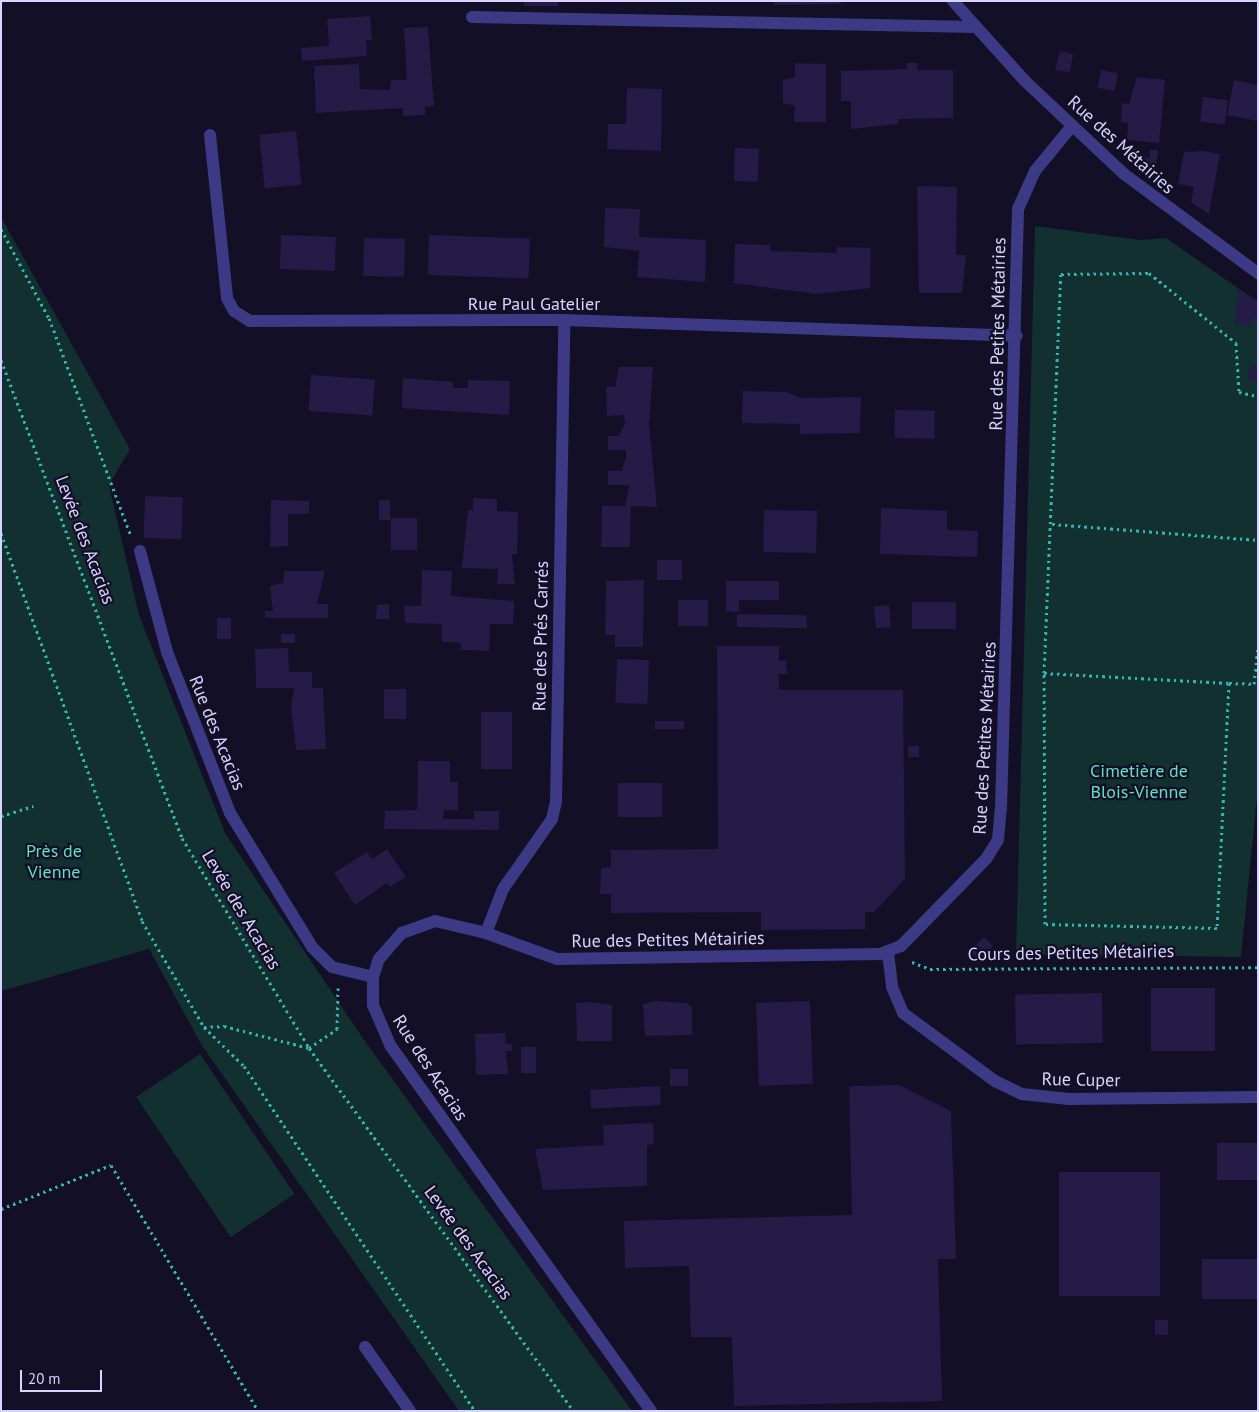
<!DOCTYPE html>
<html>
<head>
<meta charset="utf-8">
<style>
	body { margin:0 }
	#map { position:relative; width:1259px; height:1412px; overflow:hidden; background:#130f26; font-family:"PT Sans",sans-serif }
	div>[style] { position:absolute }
	.green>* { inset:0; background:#12302f; transform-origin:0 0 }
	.building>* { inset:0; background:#241b47; transform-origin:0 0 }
	.path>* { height:3px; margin-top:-1.5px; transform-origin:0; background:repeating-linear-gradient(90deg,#2fb8b0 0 2.5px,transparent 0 6.5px) }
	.minor>* { height:12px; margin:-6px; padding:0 6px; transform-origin:6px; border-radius:6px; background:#3d3a85 }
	span { translate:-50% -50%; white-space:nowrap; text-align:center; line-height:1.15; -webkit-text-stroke:4.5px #130f26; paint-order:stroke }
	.street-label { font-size:18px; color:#d9d4ff }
	.park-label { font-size:18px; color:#5fe0c0 }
	.frame { position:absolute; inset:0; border:2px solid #d9d4ff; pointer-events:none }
	.scale { position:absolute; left:20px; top:1370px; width:82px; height:22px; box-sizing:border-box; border:2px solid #d9d4ff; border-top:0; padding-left:6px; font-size:15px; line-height:18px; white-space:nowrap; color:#d9d4ff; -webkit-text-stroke:4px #130f26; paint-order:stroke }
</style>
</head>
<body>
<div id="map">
	<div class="green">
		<div style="clip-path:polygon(1px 217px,130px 449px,109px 485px,139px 615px,225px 833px,362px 1037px,632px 1411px,459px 1411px,201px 1044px,149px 949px,1px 991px)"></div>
		<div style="clip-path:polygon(1035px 226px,1140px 240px,1166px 238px,1258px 302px,1258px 787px,1241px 957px,1016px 954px)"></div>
		<div style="left:200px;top:1054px;width:169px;height:77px;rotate:56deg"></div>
	</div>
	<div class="building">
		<div style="left:524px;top:1px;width:34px;height:5px"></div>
		<div style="clip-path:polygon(774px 1px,841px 1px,841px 4px,774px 5px)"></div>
		<div style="clip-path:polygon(370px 16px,372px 40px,366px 40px,367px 56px,302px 61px,301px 48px,329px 46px,327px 19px)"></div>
		<div style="clip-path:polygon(428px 27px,434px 106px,425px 107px,425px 115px,403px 116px,403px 108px,316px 113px,314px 66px,359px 64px,360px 89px,390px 90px,391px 80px,407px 80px,404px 28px)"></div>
		<div style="clip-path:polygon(1060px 51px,1073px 54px,1070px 72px,1055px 70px)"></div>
		<div style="clip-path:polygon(795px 63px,826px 64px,826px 122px,794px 122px,795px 106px,783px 103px,783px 80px,795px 77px)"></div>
		<div style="clip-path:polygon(907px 63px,917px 63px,917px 70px,953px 70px,953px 118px,898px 119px,898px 124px,851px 129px,851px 101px,841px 101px,841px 71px,907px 69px)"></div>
		<div style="left:1101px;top:70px;width:17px;height:18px;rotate:10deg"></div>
		<div style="clip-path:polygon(1137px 77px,1165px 80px,1159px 143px,1127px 140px,1128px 123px,1121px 122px,1122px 103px,1129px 104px)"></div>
		<div style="clip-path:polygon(1234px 80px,1258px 85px,1258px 121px,1227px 115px)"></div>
		<div style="clip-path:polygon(627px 88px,662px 89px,661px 151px,607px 149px,608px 124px,626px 124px)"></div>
		<div style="left:1203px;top:97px;width:25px;height:25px;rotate:7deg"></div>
		<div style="left:296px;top:131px;width:54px;height:37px;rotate:84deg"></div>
		<div style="left:735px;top:148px;width:24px;height:33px;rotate:2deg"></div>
		<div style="clip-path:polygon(1135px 148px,1149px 159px,1150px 150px,1158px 150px,1155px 176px,1130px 152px)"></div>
		<div style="clip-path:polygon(1204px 151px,1220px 154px,1209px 214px,1191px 202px,1194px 187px,1178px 184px,1184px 152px)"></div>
		<div style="clip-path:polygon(917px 186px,957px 187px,956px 255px,966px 255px,962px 293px,919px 293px)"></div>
		<div style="clip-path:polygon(605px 208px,640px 209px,639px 237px,706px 240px,705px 282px,637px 277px,639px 251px,604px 247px)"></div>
		<div style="left:281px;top:235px;width:55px;height:34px;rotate:2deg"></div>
		<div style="left:429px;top:235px;width:101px;height:40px;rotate:2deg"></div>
		<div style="left:364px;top:238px;width:41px;height:38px;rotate:1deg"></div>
		<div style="clip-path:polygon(735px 244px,770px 245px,770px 251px,836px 253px,837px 247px,871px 248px,870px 288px,816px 294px,734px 283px)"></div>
		<div style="clip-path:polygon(1238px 289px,1258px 301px,1258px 321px,1253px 317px,1252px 326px,1235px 324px)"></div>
		<div style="clip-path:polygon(1250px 365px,1258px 366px,1258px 381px,1248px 380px)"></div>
		<div style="clip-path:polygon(619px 367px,653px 367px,649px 424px,657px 507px,631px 506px,630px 547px,601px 547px,602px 506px,625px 506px,628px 493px,629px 485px,608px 485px,608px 471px,622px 471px,626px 457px,626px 450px,608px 450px,608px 436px,619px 436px,625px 423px,624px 415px,607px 416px,606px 387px,615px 387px)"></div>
		<div style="left:311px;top:375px;width:64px;height:36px;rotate:4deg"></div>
		<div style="clip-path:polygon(403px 378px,453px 382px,453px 388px,468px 388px,468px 380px,510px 381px,509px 415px,402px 408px)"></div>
		<div style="clip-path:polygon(743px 391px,787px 392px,801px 398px,861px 397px,860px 433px,800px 434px,800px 424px,742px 423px)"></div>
		<div style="left:895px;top:410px;width:40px;height:28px;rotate:1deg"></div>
		<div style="left:145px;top:496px;width:38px;height:42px;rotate:2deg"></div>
		<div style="clip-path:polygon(473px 498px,497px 499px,497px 511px,518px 512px,517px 554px,512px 554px,515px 584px,497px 584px,498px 569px,462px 568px,468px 510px,473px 510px)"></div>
		<div style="clip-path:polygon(271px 500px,309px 501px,309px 514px,288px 514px,288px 546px,270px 547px)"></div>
		<div style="left:379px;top:500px;width:11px;height:20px"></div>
		<div style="clip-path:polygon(881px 508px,947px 511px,947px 530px,978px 531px,977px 557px,880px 554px)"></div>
		<div style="left:764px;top:510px;width:53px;height:42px;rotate:1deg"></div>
		<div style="left:391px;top:518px;width:26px;height:32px"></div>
		<div style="left:657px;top:560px;width:25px;height:20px"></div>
		<div style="clip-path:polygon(422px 570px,452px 571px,451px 596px,514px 601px,513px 624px,490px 624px,489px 651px,461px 650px,461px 643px,442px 642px,442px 624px,405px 623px,404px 606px,421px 606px)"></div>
		<div style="clip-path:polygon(284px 571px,325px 571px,317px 604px,328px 604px,328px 618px,265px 618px,265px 611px,273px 611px,270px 586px,283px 583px)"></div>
		<div style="clip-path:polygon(644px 580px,643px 647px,615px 647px,615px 635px,605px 635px,606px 581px)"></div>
		<div style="clip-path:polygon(726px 581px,779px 581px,779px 600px,739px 600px,739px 612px,726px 611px)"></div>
		<div style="left:678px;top:600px;width:30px;height:26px"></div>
		<div style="left:912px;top:602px;width:44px;height:27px"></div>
		<div style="clip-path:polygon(389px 604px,389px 619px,376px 619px,377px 605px)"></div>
		<div style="left:889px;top:605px;width:22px;height:15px;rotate:85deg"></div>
		<div style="left:737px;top:614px;width:70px;height:13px;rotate:1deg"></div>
		<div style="left:217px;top:618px;width:14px;height:21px"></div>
		<div style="left:281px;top:634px;width:14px;height:9px"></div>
		<div style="clip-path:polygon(717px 646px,779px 646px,779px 661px,786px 660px,787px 674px,779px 674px,779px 690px,903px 690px,905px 879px,874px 912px,865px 912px,865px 929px,761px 930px,761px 912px,611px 913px,611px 894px,600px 894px,601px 868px,611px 867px,611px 850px,718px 849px)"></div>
		<div style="clip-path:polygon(288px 648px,289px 672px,312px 672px,312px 688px,323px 688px,326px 749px,296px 750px,291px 708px,294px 688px,256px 688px,255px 649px)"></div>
		<div style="left:617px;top:659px;width:32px;height:44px;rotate:2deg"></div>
		<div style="left:384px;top:689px;width:22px;height:30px"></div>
		<div style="left:481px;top:712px;width:31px;height:57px"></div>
		<div style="left:655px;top:721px;width:29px;height:8px"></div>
		<div style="left:908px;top:746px;width:11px;height:11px"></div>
		<div style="clip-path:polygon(418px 761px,450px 761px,450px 782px,458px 782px,458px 810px,444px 810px,443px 819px,474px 819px,474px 811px,499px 811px,499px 830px,384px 829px,385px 811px,417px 810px)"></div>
		<div style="left:618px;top:783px;width:44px;height:34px"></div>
		<div style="clip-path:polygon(387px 849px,406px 877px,390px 887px,387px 883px,355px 905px,334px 873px,367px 852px,372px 859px)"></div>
		<div style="left:984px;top:937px;width:13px;height:20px;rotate:45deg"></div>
		<div style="left:1151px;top:988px;width:64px;height:63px"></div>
		<div style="left:1102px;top:993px;width:50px;height:87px;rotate:89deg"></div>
		<div style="clip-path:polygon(656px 1001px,686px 1003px,692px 1007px,692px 1035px,645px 1036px,643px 1004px)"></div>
		<div style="left:810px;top:1001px;width:83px;height:54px;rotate:88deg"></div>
		<div style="clip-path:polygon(590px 1002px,612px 1005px,612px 1041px,577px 1041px,576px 1003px)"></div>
		<div style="clip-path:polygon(505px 1033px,506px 1044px,512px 1044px,512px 1051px,506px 1051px,508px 1074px,476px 1075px,475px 1034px)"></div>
		<div style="left:536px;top:1047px;width:26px;height:15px;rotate:90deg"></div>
		<div style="left:670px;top:1069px;width:18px;height:17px"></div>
		<div style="clip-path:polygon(899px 1085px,951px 1111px,956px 1259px,938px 1259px,942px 1401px,734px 1406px,732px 1337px,691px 1337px,689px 1266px,625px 1268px,624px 1221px,852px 1215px,849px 1086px)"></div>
		<div style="left:660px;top:1086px;width:19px;height:70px;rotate:87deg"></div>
		<div style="clip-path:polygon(653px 1123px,654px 1144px,647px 1145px,647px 1186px,543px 1190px,535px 1149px,604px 1145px,603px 1125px)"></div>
		<div style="left:1258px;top:1143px;width:37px;height:41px;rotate:90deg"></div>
		<div style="left:1160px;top:1172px;width:124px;height:101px;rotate:90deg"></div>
		<div style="left:1258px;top:1259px;width:40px;height:56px;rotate:90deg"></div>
		<div style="left:1155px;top:1320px;width:13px;height:15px"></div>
	</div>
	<div class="path">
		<div style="left:1px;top:229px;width:101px;rotate:61.7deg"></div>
		<div style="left:49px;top:318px;width:231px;rotate:69.4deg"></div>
		<div style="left:1px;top:360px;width:511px;rotate:69.26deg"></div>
		<div style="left:182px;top:838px;width:245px;rotate:58.8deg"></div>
		<div style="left:309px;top:1048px;width:449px;rotate:53.9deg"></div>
		<div style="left:1052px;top:524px;width:207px;rotate:4.4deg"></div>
		<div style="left:1px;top:533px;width:413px;rotate:70deg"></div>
		<div style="left:142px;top:921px;width:123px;rotate:59.7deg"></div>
		<div style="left:204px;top:1027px;width:56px;rotate:44.3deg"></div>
		<div style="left:244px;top:1066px;width:415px;rotate:56.2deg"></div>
		<div style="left:1044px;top:673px;width:399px;rotate:-87.6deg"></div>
		<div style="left:1061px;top:274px;width:88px;rotate:-0.7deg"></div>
		<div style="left:1149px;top:273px;width:112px;rotate:38.8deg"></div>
		<div style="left:1236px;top:343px;width:49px;rotate:86.5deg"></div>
		<div style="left:1239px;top:392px;width:19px;rotate:12deg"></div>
		<div style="left:1229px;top:683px;width:245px;rotate:92.8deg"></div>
		<div style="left:1217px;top:928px;width:172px;rotate:-178.7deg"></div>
		<div style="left:1045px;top:924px;width:251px;rotate:-90.2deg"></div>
		<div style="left:1044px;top:673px;width:185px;rotate:3.1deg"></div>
		<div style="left:1229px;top:683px;width:25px;rotate:2deg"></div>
		<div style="left:1254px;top:684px;width:37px;rotate:-84deg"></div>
		<div style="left:1px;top:816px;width:34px;rotate:-17deg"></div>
		<div style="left:912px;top:962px;width:19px;rotate:21deg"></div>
		<div style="left:930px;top:969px;width:328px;rotate:-0.3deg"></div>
		<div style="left:204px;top:1027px;width:20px;rotate:-3deg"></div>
		<div style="left:224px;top:1026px;width:88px;rotate:14.5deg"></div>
		<div style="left:309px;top:1048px;width:34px;rotate:-34deg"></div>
		<div style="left:337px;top:1029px;width:41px;rotate:-88.6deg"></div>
		<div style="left:1px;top:1209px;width:118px;rotate:-21.8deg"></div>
		<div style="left:111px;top:1165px;width:287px;rotate:59.1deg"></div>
	</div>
	<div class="minor">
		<div style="left:953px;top:1px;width:108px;rotate:48deg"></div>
		<div style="left:1025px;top:81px;width:136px;rotate:43.2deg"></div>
		<div style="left:1124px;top:174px;width:167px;rotate:36.5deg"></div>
		<div style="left:472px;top:17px;width:504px;rotate:1.14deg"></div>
		<div style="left:210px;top:135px;width:164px;rotate:84deg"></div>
		<div style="left:227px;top:298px;width:15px;rotate:62deg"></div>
		<div style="left:234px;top:311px;width:19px;rotate:32deg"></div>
		<div style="left:250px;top:321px;width:314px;rotate:-0.2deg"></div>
		<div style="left:564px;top:320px;width:453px;rotate:2deg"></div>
		<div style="left:140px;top:551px;width:105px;rotate:75deg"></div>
		<div style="left:167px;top:652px;width:173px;rotate:68.6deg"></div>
		<div style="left:230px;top:813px;width:157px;rotate:58.5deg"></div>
		<div style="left:312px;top:947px;width:28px;rotate:45deg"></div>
		<div style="left:332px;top:967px;width:42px;rotate:13.7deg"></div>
		<div style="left:486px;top:933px;width:47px;rotate:-68.9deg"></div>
		<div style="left:503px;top:889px;width:85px;rotate:-55deg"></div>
		<div style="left:552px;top:819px;width:17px;rotate:-77deg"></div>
		<div style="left:556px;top:802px;width:482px;rotate:-89deg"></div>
		<div style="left:888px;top:953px;width:34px;rotate:83deg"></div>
		<div style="left:892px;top:987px;width:28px;rotate:67deg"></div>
		<div style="left:903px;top:1013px;width:114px;rotate:36.5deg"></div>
		<div style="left:995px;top:1081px;width:30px;rotate:26deg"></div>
		<div style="left:1022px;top:1094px;width:47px;rotate:6.1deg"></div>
		<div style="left:1069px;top:1099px;width:189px;rotate:-0.6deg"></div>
		<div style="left:365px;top:1347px;width:78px;rotate:54.9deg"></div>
		<div style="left:651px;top:1411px;width:447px;rotate:-125.5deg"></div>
		<div style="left:391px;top:1047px;width:46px;rotate:-113.2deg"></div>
		<div style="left:373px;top:1005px;width:28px;rotate:-90deg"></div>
		<div style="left:373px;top:977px;width:19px;rotate:-72deg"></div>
		<div style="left:379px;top:959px;width:35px;rotate:-49deg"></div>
		<div style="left:402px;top:933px;width:35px;rotate:-20deg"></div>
		<div style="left:435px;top:921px;width:52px;rotate:13.2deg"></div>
		<div style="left:486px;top:933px;width:76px;rotate:20.1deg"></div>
		<div style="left:557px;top:959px;width:323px;rotate:-0.9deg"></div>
		<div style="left:880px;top:954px;width:22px;rotate:-21deg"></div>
		<div style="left:901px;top:946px;width:122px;rotate:-45.7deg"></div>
		<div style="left:986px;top:859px;width:22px;rotate:-58deg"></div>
		<div style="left:998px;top:840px;width:32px;rotate:-85deg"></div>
		<div style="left:1001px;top:808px;width:599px;rotate:-88.37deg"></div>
		<div style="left:1018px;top:209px;width:42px;rotate:-65.9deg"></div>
		<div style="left:1035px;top:171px;width:58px;rotate:-50.6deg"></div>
	</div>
	<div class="street-label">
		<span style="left:1121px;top:145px;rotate:42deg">Rue des Métairies</span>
		<span style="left:534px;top:304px">Rue Paul Gatelier</span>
		<span style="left:998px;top:334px;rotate:-89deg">Rue des Petites Métairies</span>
		<span style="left:85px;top:540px;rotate:69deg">Levée des Acacias</span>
		<span style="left:541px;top:636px;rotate:-89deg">Rue des Prés Carrés</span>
		<span style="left:217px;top:733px;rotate:68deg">Rue des Acacias</span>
		<span style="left:985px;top:738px;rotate:-87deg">Rue des Petites Métairies</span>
		<span style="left:241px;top:910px;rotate:59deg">Levée des Acacias</span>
		<span style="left:668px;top:940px;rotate:-1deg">Rue des Petites Métairies</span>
		<span style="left:1071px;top:953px;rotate:-1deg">Cours des Petites Métairies</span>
		<span style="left:430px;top:1068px;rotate:57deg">Rue des Acacias</span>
		<span style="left:1081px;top:1080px;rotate:1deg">Rue Cuper</span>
		<span style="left:468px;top:1243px;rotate:54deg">Levée des Acacias</span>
	</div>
	<div class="park-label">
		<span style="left:1139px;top:782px">Cimetière de<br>Blois-Vienne</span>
		<span style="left:54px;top:862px">Près de<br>Vienne</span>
	</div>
	<div class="frame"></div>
	<div class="scale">20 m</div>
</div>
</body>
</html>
